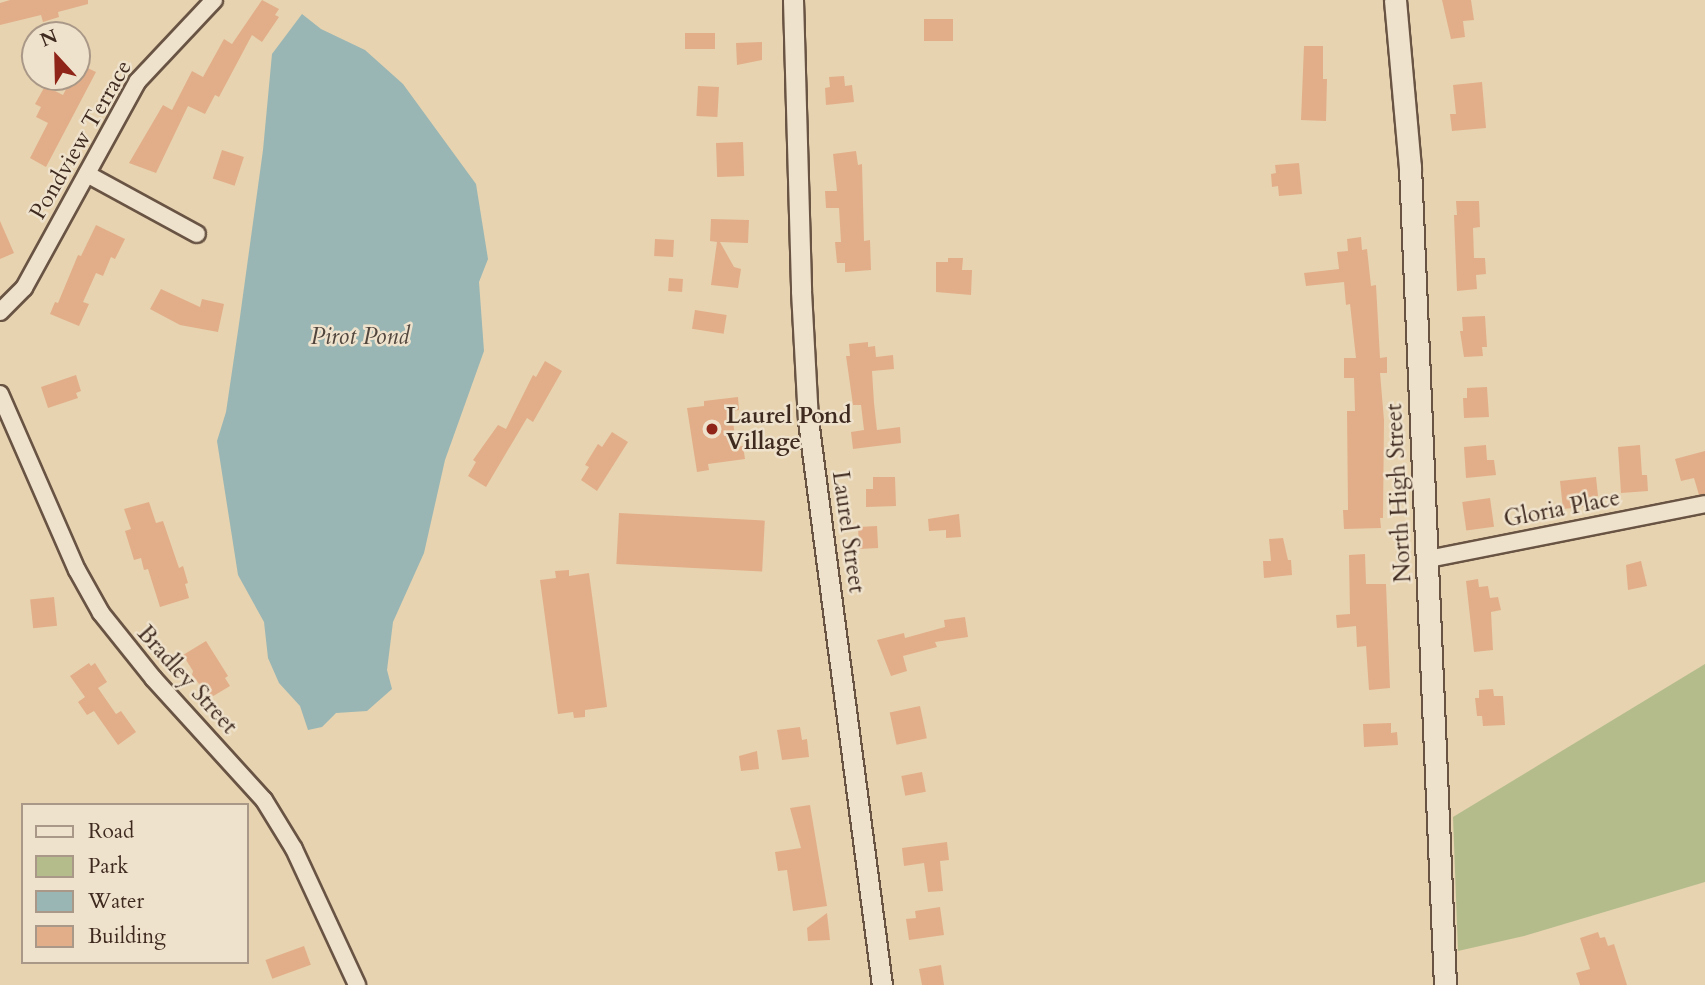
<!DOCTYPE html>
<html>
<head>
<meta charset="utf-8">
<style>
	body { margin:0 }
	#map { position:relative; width:1705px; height:985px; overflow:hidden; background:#e7d3b0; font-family:Cardo,serif }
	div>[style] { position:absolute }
	.green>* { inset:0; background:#b4bc8c }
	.water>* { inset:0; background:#99b6b4 }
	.building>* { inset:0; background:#e2ae89; transform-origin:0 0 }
	.roads { filter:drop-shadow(2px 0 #695444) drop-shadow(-2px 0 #695444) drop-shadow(0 2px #695444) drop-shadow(0 -2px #695444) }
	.minor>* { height:16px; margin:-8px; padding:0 8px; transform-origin:8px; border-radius:8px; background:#efe2cc }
	.tertiary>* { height:19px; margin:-9.5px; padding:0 9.5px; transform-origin:9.5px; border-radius:9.5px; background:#efe2cc }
	.secondary>* { height:21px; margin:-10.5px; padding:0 10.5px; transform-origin:10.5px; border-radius:10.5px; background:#efe2cc }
	.dots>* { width:19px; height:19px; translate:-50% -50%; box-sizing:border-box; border:4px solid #efe2cc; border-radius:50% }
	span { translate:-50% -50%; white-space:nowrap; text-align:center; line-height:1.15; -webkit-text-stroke:5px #efe2cc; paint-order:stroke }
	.street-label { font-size:23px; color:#3f2a20 }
	.poi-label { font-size:23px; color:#3f2a20; font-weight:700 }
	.left { translate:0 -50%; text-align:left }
	.water-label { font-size:24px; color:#51463e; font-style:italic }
	.legend { position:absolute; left:21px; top:803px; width:228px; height:161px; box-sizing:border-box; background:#efe2cc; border:2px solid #a99887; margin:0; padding:9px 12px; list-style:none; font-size:21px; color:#3f2a20 }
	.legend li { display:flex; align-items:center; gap:14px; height:35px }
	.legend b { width:35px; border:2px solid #a99887 }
	.north { position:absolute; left:21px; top:21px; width:70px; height:70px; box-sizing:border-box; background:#efe2cc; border:2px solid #a99887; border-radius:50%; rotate:338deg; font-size:19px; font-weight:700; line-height:28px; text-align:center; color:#3f2a20 }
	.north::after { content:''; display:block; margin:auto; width:24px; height:32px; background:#8f2418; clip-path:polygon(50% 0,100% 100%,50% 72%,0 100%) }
</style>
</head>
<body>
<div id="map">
	<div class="green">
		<div style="clip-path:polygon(1705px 664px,1705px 882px,1524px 936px,1458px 951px,1453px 817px)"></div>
	</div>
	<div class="water">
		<div style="clip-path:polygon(302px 14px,321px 29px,365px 50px,403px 84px,476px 184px,488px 259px,479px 282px,484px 351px,445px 460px,424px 553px,393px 622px,387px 670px,392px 689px,367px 711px,336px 713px,322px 727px,308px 730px,300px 706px,279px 683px,268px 658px,264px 622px,238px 575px,217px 441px,226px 412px,239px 324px,263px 150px,272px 54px)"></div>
	</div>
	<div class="building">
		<div style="clip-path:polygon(10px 0,88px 0,88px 4px,58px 12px,59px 17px,43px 22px,41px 15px,0 25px,0 3px)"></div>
		<div style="clip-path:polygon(262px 0,279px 9px,275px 15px,279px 17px,262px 42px,252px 35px,219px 97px,215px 95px,205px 114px,188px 106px,156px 173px,129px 163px,163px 105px,172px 110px,192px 71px,203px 77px,224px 39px,232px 44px)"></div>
		<div style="clip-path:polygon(1442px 0,1471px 0,1474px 20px,1463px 21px,1465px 37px,1451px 39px)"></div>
		<div style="left:924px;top:19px;width:29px;height:22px"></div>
		<div style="left:715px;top:33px;width:16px;height:30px;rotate:90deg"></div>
		<div style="clip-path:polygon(762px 42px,762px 60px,737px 65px,736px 43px)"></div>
		<div style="clip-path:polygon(1304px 46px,1323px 46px,1323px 79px,1327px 79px,1326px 121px,1301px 120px)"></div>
		<div style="clip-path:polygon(79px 64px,96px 72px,46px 167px,30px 158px,48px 123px,36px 117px,41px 107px,35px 104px,45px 86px,63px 95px,72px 77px,77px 77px)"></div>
		<div style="clip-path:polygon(844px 76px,845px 86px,852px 85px,854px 102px,826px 105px,825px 88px,830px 87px,829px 77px)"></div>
		<div style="clip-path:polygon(1482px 82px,1486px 128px,1452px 131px,1450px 114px,1456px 114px,1453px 85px)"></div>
		<div style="left:698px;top:86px;width:21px;height:30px;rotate:3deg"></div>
		<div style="left:743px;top:142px;width:34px;height:27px;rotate:88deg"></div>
		<div style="left:222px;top:150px;width:23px;height:30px;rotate:18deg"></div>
		<div style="clip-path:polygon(856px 151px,858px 165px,862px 164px,864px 241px,870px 240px,871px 270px,845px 272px,845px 263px,837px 263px,835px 242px,841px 242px,839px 208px,826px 208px,825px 191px,837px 191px,833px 154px)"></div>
		<div style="clip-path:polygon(1299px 163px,1302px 194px,1279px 196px,1278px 186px,1272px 187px,1271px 174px,1276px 173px,1275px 165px)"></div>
		<div style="clip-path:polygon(1456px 201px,1479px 201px,1480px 227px,1473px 228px,1474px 258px,1485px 258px,1486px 274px,1476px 275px,1477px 289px,1457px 291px,1454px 215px,1457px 215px)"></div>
		<div style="clip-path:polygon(711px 219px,749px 220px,748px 243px,720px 242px,734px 267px,741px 269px,738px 288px,711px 285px,717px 242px,710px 241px)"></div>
		<div style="clip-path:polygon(0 221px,14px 253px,0 259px)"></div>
		<div style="clip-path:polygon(96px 225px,125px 239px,115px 259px,111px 257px,103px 276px,96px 273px,83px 302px,89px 304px,79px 326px,50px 314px,55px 302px,58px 303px,78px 255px,81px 256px)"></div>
		<div style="clip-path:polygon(1361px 237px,1362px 250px,1367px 249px,1371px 286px,1376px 285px,1380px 358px,1387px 357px,1387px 373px,1380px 373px,1384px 420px,1383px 518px,1380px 518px,1381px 528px,1344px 529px,1343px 510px,1348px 510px,1347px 411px,1355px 411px,1354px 378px,1344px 378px,1344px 358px,1356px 358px,1350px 304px,1346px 305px,1344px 282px,1306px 286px,1304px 273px,1339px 269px,1337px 252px,1348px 251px,1347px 239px)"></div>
		<div style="left:655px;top:239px;width:19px;height:17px;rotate:3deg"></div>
		<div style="clip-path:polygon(948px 258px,963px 258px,962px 270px,972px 270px,971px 295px,936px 292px,936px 262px,948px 262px)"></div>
		<div style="left:669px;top:278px;width:14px;height:13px;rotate:4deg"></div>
		<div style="clip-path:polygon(161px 289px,200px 307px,202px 299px,224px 304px,218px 332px,180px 325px,150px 309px)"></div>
		<div style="left:695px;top:310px;width:32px;height:19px;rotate:9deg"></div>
		<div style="clip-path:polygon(1485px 316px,1487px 347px,1482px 347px,1483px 356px,1464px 357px,1460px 331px,1463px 331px,1462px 317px)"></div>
		<div style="clip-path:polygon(868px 342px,868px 347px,875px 346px,876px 357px,893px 355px,894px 369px,872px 371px,874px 403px,877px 430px,900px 427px,901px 443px,853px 449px,851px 432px,864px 430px,861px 405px,853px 405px,846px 356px,850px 356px,849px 344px)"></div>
		<div style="clip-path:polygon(545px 361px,562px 371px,533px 422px,527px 418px,486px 487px,468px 476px,476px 462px,473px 460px,498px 425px,506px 429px,533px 375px,536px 377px)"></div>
		<div style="clip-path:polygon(76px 375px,81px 391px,76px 393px,78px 398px,48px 408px,41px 387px)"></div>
		<div style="clip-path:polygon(1487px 387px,1489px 417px,1464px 418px,1463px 398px,1467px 398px,1467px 388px)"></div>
		<div style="clip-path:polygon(738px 397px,739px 410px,732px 411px,736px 447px,743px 446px,745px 459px,708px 464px,709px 470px,697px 472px,687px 408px,704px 406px,704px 401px)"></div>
		<div style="clip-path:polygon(612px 432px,628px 442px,597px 491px,581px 480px,589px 467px,585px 465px,598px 444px,602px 447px)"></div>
		<div style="clip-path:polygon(1486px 445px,1487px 460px,1494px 460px,1496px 475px,1466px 478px,1464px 447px)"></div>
		<div style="clip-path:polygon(1640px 445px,1642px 475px,1647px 475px,1648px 491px,1621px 493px,1618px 447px)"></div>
		<div style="clip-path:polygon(1705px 451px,1705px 494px,1699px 495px,1694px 478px,1681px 481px,1675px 459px)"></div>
		<div style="clip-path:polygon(873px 477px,895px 477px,896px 506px,866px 507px,866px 489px,873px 489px)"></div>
		<div style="clip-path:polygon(1596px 477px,1598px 496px,1589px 497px,1590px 506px,1563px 509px,1560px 481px)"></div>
		<div style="left:1490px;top:498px;width:29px;height:28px;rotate:82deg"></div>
		<div style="clip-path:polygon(149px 502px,156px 523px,163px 521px,179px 568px,183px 566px,188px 583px,185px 584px,189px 598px,160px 607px,148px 569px,144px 570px,141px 558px,134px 560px,125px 531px,131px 529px,124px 509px)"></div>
		<div style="left:619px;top:513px;width:146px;height:51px;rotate:3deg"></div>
		<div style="clip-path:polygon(959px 514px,961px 537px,946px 538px,946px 530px,929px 531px,928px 519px)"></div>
		<div style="left:877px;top:526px;width:22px;height:19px;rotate:87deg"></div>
		<div style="clip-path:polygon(1283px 538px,1288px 560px,1291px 560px,1292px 575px,1264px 578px,1263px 561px,1271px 561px,1269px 539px)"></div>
		<div style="clip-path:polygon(1365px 554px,1366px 584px,1386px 584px,1390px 688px,1369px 690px,1366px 646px,1357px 647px,1356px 626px,1337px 628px,1336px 615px,1350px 614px,1349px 555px)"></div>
		<div style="clip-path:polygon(1641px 561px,1647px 586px,1628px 590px,1626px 565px)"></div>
		<div style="clip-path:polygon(569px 570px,569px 576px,589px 573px,607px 707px,585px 710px,585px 717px,574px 718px,573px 712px,558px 714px,540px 580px,556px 578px,555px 571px)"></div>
		<div style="clip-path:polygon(1478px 579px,1479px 587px,1488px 586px,1490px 598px,1498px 597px,1501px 610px,1491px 612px,1493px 650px,1474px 652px,1466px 581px)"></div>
		<div style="left:54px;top:597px;width:29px;height:24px;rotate:84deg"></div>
		<div style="clip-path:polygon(965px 617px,968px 637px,935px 642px,937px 647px,903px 656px,907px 671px,891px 676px,877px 640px,904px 633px,905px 638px,945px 627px,944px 620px)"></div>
		<div style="clip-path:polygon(206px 641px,228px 676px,225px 678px,230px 686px,210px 698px,192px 675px,193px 671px,183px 655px)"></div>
		<div style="clip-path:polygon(89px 663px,91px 666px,95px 663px,107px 682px,98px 688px,116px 714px,121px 711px,136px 732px,118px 745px,94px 711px,87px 715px,78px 702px,85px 697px,70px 676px)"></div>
		<div style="clip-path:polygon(1493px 689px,1494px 696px,1503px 696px,1505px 725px,1483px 726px,1482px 716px,1477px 716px,1475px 698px,1479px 698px,1479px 690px)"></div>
		<div style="left:920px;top:706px;width:33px;height:31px;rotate:78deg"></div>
		<div style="clip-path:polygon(1391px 723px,1391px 733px,1397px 732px,1398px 745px,1364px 747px,1363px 724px)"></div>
		<div style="clip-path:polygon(800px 727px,802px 740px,807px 739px,809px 757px,782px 760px,777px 730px)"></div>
		<div style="clip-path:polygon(757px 751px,759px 769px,741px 771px,739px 756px)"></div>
		<div style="left:922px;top:772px;width:20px;height:21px;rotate:79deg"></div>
		<div style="clip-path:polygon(810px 805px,827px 906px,793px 911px,787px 870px,778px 871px,775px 852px,801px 848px,790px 808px)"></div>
		<div style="clip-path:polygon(947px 842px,949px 860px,940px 861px,943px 891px,928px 892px,924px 863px,904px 866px,902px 848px)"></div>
		<div style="clip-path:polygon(940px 907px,944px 935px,909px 940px,906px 919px,916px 918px,915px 911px)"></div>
		<div style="clip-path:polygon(827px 913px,830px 940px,808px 941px,807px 928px)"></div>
		<div style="clip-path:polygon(1598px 932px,1600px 938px,1605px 937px,1608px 946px,1614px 944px,1627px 985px,1580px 985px,1576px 973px,1590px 969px,1580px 938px)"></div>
		<div style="left:304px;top:946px;width:20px;height:41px;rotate:70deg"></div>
		<div style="clip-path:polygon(941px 965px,944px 985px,922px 985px,919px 969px)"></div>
	</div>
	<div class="roads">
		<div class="minor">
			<div style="left:87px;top:174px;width:125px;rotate:28.6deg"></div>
			<div style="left:0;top:312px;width:34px;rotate:-45deg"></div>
			<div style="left:24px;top:288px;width:236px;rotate:-61.2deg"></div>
			<div style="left:138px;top:81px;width:111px;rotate:-46.8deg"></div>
			<div style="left:0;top:394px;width:192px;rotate:66.4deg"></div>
			<div style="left:77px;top:570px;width:49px;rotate:60.8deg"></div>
			<div style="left:101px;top:613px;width:83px;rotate:51.3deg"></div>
			<div style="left:153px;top:678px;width:165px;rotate:47.7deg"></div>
			<div style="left:264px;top:800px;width:57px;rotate:58.5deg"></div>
			<div style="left:294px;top:849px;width:150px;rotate:65.1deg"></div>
			<div style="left:1428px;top:559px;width:282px;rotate:-11.2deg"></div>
		</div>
		<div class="tertiary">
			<div style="left:793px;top:0;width:291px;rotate:88.4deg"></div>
			<div style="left:801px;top:291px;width:129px;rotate:86.9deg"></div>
			<div style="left:808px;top:420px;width:570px;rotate:82.54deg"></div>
		</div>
		<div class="secondary">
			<div style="left:1395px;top:0;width:168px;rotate:84.9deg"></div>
			<div style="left:1410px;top:167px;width:819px;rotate:87.55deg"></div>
		</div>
	</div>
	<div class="dots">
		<div style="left:712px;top:429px;background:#8f2418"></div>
	</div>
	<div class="street-label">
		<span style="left:81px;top:140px;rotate:-60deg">Pondview Terrace</span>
		<span style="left:1399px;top:493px;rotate:-93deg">North High Street</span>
		<span style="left:1562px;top:509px;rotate:-11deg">Gloria Place</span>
		<span style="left:848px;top:532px;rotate:82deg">Laurel Street</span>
		<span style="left:187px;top:680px;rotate:48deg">Bradley Street</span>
	</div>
	<div class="poi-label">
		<span class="left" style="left:726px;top:429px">Laurel Pond<br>Village</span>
	</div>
	<div class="water-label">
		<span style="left:360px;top:337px">Pirot Pond</span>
	</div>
	<ul class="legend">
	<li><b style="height:9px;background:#efe2cc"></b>Road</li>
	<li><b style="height:19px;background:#b4bc8c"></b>Park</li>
	<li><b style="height:19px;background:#99b6b4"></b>Water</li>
	<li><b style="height:19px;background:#e2ae89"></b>Building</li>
	</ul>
	<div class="north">N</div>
</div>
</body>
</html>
